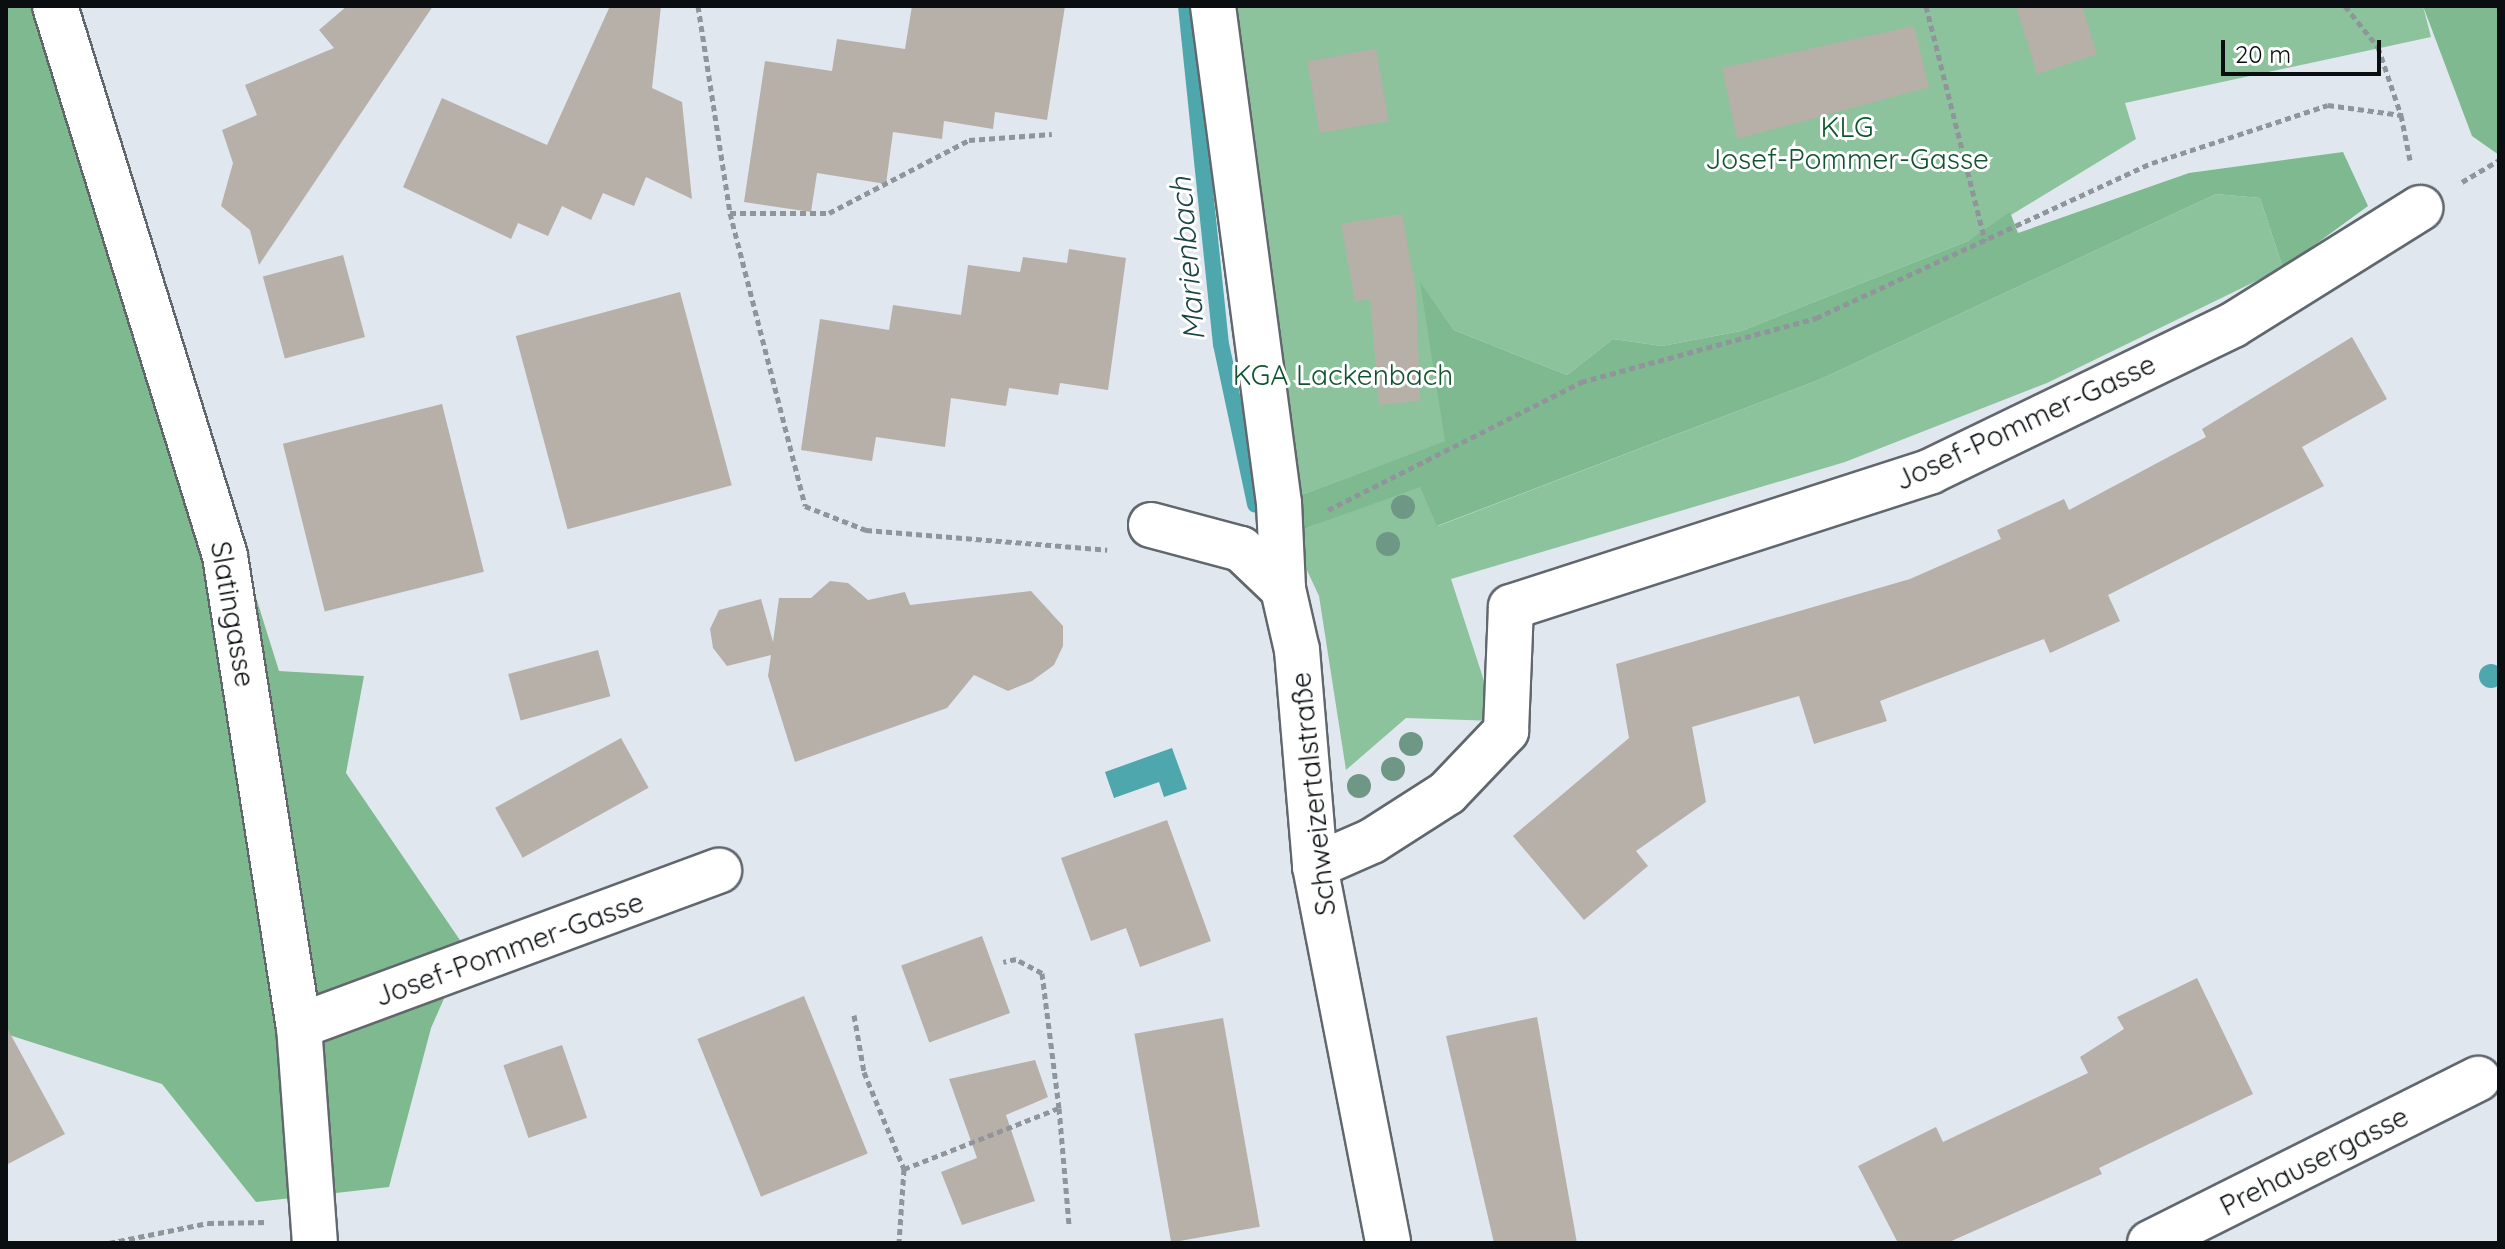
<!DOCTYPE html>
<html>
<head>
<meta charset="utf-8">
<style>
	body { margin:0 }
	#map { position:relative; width:2505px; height:1249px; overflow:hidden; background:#e0e7ef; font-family:Quicksand,sans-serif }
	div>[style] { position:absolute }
	.green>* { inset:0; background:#8cc39c }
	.forest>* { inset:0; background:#7eb98f }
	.water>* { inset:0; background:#4da7ad }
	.round { border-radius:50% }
	.stream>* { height:16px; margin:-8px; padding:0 8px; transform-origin:8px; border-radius:8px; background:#4da7ad }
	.building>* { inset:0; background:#b6b0a9; transform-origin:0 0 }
	.path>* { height:5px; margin-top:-2.5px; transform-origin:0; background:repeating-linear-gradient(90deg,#8f959a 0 6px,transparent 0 10px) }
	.roads { filter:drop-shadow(2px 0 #61676d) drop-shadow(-2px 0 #61676d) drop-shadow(0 2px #61676d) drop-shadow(0 -2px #61676d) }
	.minor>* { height:44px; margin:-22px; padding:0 22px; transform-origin:22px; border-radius:22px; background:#fff }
	.trees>* { width:24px; height:24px; margin:-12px; border-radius:50%; background:#6e9785 }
	span { translate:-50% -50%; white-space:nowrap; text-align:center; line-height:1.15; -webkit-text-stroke:6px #fff; paint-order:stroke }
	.park-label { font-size:28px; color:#10552e }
	.street-label { font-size:28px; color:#0b0e10 }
	.water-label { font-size:30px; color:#194345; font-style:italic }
	.frame { position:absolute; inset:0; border:8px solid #0b0e10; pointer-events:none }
	.scale { position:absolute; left:2221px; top:40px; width:160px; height:36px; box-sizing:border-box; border:4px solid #0b0e10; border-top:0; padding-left:10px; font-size:24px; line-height:28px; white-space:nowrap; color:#0b0e10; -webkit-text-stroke:6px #fff; paint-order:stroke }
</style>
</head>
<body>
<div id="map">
	<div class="green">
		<div style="clip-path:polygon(1204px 6px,2423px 6px,2431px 37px,2125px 103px,2136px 139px,1968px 241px,1741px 331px,1662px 346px,1613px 339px,1567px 375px,1454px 330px,1421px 284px,1446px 441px,1288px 500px)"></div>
		<div style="clip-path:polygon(2216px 194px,2260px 198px,2283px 268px,2047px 383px,1845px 462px,1451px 579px,1497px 721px,1406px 718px,1346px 770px,1319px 596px,1290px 534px,1420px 486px,1438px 526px,1821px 379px)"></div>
	</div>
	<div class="forest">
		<div style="clip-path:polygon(6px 6px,71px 6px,279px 671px,364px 676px,346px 773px,466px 949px,431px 1028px,389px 1187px,256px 1202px,162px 1084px,6px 1034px)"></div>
		<div style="clip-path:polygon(2423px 6px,2499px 6px,2499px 155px,2472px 136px)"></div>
		<div style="clip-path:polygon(2343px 152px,2368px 206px,2283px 268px,2260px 198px,2216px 194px,1821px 379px,1437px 526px,1420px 487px,1290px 534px,1288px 500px,1445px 441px,1420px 282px,1454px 330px,1567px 375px,1613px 339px,1662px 346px,1741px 331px,1968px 241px,2010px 212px,2018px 233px,2189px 173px)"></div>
	</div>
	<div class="water">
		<div class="round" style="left:2479px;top:664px;width:24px;height:24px"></div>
		<div style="clip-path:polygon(1172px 748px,1187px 789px,1164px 797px,1159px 782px,1114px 798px,1105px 772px)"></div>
	</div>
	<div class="stream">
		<div style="left:1186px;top:6px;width:340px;rotate:84.1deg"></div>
		<div style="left:1221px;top:344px;width:164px;rotate:78deg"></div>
	</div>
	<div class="building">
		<div style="clip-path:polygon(347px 6px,433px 6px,259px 265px,250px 230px,221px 206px,233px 163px,222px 130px,257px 115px,245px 85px,334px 48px,319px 30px)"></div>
		<div style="clip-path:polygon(610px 6px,661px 6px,652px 88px,682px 102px,692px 199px,646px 177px,634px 206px,603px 193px,591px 220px,562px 206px,548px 236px,518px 223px,511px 239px,403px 187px,442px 98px,547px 145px)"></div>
		<div style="clip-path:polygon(912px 6px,1065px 6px,1047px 120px,995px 112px,993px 129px,944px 121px,942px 139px,893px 132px,886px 184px,817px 173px,811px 212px,744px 202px,765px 61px,832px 71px,837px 39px,905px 49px)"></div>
		<div style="clip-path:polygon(2016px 6px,2082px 6px,2097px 54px,2037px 74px)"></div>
		<div style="clip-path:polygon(1914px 26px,1929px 87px,1737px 139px,1722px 68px)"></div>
		<div style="left:1376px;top:49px;width:73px;height:70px;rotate:80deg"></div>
		<div style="clip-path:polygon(1402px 214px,1416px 291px,1420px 401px,1379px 405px,1370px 299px,1355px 302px,1341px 224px)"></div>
		<div style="clip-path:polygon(1069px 249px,1126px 258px,1108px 390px,1060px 383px,1058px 395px,1009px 388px,1006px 406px,951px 398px,945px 447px,876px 437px,872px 461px,801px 450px,820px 319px,889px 330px,893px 305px,961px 315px,968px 265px,1020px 272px,1023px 257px,1067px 263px)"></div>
		<div style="left:343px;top:255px;width:85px;height:83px;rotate:75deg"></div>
		<div style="left:680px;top:292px;width:200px;height:170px;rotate:75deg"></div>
		<div style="clip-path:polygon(2352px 337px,2387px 399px,2302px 447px,2324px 486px,2108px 595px,2120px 621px,2050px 653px,2044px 639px,1880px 701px,1887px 721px,1814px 744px,1799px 696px,1692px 727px,1706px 802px,1636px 851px,1648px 866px,1584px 920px,1513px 836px,1629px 738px,1616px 664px,1910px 579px,2001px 539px,1997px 530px,2064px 499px,2069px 510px,2206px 437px,2202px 429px)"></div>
		<div style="left:442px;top:404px;width:173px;height:164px;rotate:76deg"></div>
		<div style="clip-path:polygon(830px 581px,848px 583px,868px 600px,905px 592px,910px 605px,1031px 591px,1063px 626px,1063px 646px,1054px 665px,1032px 681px,1008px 691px,974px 675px,947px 708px,795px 762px,768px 676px,771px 655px,727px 666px,713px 648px,710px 629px,719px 610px,761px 599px,773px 642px,779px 598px,811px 598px)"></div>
		<div style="left:598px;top:650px;width:48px;height:93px;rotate:75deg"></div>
		<div style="left:621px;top:738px;width:57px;height:144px;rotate:61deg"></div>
		<div style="clip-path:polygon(1167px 820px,1211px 941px,1140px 967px,1126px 928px,1091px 941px,1061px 858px)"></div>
		<div style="left:982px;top:936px;width:82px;height:86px;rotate:70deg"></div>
		<div style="clip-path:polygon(2197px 978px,2253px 1094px,2099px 1168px,2102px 1174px,1947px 1243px,1898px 1243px,1858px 1166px,1936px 1127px,1943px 1142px,2088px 1073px,2080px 1057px,2124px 1029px,2117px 1017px)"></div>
		<div style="left:804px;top:996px;width:170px;height:115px;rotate:68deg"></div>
		<div style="clip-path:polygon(1537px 1017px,1577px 1243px,1494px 1243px,1446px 1036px)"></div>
		<div style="left:1223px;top:1018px;width:212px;height:90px;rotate:80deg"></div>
		<div style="clip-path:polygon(6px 1026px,65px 1134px,6px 1165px)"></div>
		<div style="left:562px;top:1045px;width:77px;height:62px;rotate:71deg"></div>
		<div style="clip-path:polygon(1035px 1060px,1048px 1097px,1006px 1115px,1035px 1201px,962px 1225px,941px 1172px,977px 1158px,949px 1079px)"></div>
	</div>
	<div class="path">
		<div style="left:698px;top:6px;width:209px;rotate:81.2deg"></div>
		<div style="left:730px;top:213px;width:302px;rotate:75.6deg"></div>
		<div style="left:805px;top:506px;width:66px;rotate:21.5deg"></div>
		<div style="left:866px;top:530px;width:242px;rotate:4.7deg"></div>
		<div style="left:1926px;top:6px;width:242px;rotate:75.9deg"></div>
		<div style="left:2345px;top:6px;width:53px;rotate:51.2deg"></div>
		<div style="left:2378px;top:47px;width:72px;rotate:71.3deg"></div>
		<div style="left:2462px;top:182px;width:43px;rotate:-30.7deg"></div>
		<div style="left:730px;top:213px;width:99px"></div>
		<div style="left:829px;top:213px;width:158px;rotate:-27.5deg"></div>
		<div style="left:969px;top:140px;width:83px;rotate:-4.1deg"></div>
		<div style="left:1328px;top:510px;width:284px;rotate:-26.8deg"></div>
		<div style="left:1581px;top:382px;width:244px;rotate:-15.2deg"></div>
		<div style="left:1816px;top:318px;width:370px;rotate:-24.8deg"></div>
		<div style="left:2152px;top:163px;width:185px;rotate:-18.2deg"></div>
		<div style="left:2328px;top:105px;width:74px;rotate:7.8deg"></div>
		<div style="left:2401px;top:115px;width:46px;rotate:78.7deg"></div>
		<div style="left:854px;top:1015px;width:58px;rotate:80deg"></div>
		<div style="left:864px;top:1072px;width:105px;rotate:67.6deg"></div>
		<div style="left:904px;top:1169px;width:74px;rotate:93.9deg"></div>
		<div style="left:1059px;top:1108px;width:117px;rotate:85.1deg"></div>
		<div style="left:904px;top:1169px;width:167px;rotate:-21.5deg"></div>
		<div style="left:1059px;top:1108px;width:136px;rotate:-97.2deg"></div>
		<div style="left:1042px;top:973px;width:30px;rotate:-152deg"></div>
		<div style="left:1016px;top:959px;width:13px;rotate:167deg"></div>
		<div style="left:109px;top:1243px;width:101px;rotate:-11.4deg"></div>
		<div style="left:208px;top:1223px;width:58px;rotate:-1deg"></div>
	</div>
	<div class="roads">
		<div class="minor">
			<div style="left:55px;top:6px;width:576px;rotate:72.82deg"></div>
			<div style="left:225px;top:556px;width:476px;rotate:81.1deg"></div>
			<div style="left:299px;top:1026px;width:218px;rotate:85.8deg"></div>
			<div style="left:1213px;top:6px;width:501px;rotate:82.44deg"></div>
			<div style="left:1279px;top:503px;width:86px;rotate:87.3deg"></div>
			<div style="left:1151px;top:525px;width:93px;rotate:14.9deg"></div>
			<div style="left:1241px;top:549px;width:58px;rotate:43.6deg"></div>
			<div style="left:1283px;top:589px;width:63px;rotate:77.1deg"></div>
			<div style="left:1297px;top:650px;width:217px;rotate:85.2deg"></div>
			<div style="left:1315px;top:866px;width:384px;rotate:79deg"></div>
			<div style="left:1315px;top:866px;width:62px;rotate:-23.7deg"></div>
			<div style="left:1372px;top:841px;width:89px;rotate:-32.6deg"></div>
			<div style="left:1447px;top:793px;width:86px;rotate:-46.4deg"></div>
			<div style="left:1506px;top:731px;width:124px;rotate:-87.7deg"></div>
			<div style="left:1511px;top:607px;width:441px;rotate:-17.9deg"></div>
			<div style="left:1931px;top:471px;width:335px;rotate:-25.8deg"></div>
			<div style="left:2233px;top:325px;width:221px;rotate:-32deg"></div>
			<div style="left:299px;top:1026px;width:448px;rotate:-20.3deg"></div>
			<div style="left:2150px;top:1243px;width:367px;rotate:-26.6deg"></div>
		</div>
	</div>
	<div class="trees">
		<div style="left:1403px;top:507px"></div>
		<div style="left:1388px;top:544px"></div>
		<div style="left:1411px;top:744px"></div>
		<div style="left:1393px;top:769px"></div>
		<div style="left:1359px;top:786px"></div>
	</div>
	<div class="park-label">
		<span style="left:1847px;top:143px">KLG<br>Josef-Pommer-Gasse</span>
		<span style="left:1343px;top:375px">KGA Lackenbach</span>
	</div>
	<div class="street-label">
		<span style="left:2025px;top:422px;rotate:-25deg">Josef-Pommer-Gasse</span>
		<span style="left:233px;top:614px;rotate:80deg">Slatingasse</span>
		<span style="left:1313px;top:794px;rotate:-96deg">Schweizertalstraße</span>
		<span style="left:509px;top:949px;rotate:-20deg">Josef-Pommer-Gasse</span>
		<span style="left:2314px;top:1161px;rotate:-27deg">Prehausergasse</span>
	</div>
	<div class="water-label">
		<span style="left:1187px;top:259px;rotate:-95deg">Marienbach</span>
	</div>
	<div class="frame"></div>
	<div class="scale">20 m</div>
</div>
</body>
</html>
